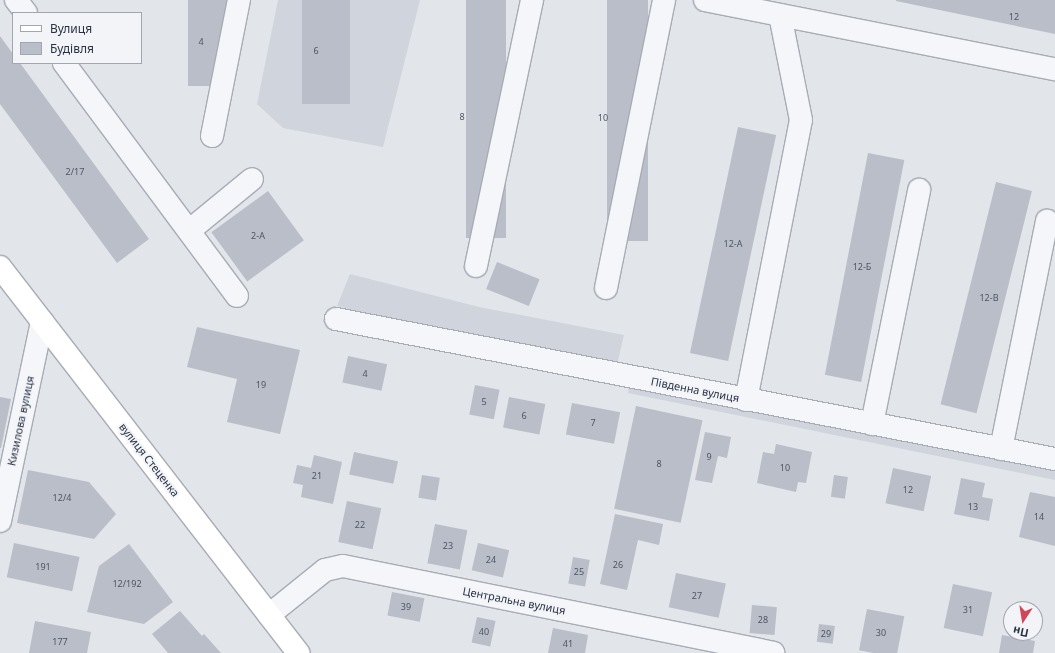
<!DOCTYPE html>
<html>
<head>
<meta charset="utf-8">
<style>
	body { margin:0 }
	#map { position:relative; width:1055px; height:653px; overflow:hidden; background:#e2e5ea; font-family:"Noto Sans",sans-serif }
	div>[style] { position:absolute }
	.built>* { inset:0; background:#d0d4dc }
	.building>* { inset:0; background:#b9bec8; transform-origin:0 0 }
	.roads { filter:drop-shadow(1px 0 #a7acb5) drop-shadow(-1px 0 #a7acb5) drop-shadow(0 1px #a7acb5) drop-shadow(0 -1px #a7acb5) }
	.minor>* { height:22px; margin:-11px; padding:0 11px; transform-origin:11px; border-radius:11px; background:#f5f6f9 }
	.major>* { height:22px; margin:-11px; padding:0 11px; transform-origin:11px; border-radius:11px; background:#fff }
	span { translate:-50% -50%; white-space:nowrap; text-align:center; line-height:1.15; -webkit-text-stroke:4px #f2f4f8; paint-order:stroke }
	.number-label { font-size:9px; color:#4e5564 }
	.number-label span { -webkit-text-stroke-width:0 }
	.street-label { font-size:11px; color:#2a3243 }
	.legend { position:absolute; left:12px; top:12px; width:130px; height:52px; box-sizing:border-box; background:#f2f4f8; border:1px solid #a2a6b0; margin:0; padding:5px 7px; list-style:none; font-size:12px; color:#2a3243 }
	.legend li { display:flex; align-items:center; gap:8px; height:20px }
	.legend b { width:20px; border:1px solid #a2a6b0 }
	.north { position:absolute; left:1003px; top:601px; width:40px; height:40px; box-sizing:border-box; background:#f2f4f8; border:1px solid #a2a6b0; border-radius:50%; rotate:192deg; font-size:11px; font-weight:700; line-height:16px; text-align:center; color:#2a3243 }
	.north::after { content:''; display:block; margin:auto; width:14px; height:18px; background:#d0475a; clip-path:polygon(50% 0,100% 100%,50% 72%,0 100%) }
</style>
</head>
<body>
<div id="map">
	<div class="built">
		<div style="clip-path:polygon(278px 0,420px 0,383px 147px,283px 128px,257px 104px)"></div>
		<div style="clip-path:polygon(350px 274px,479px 307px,624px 335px,616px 369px,469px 340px,337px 306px)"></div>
		<div style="clip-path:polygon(629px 382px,1055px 467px,1055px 480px,628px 393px)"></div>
	</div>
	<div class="building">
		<div style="left:188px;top:0;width:41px;height:86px"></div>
		<div style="left:302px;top:0;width:48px;height:104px"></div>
		<div style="left:466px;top:0;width:40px;height:238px"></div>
		<div style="left:607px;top:0;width:41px;height:241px"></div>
		<div style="clip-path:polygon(896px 0,1055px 0,1055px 34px,896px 1px)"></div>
		<div style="clip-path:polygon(0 36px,13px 54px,13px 63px,20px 63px,149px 239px,117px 263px,0 104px)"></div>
		<div style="left:738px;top:127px;width:39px;height:231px;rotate:12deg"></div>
		<div style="left:868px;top:153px;width:37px;height:226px;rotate:11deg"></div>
		<div style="left:996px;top:182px;width:37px;height:229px;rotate:14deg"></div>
		<div style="left:268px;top:191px;width:61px;height:70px;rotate:54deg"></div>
		<div style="left:497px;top:262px;width:46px;height:29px;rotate:22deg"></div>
		<div style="clip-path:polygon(197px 327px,300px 350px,280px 434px,227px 422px,237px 379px,187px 367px)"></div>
		<div style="left:348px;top:356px;width:40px;height:27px;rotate:12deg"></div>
		<div style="left:475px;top:385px;width:25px;height:30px;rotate:11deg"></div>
		<div style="clip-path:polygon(0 397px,11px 399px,1px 448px,0 448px)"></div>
		<div style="left:509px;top:397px;width:37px;height:31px;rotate:11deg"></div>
		<div style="left:572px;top:403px;width:49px;height:32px;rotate:11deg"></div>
		<div style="left:636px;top:406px;width:68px;height:105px;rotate:12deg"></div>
		<div style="clip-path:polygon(705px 432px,731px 437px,727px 458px,718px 456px,712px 483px,695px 480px)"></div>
		<div style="clip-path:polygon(776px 444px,812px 452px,806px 483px,798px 482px,796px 492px,757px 483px,763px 452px,774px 454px)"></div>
		<div style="left:354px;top:452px;width:45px;height:23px;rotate:12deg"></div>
		<div style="clip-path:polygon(314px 455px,342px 462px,333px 504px,301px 497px,303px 485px,293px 483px,297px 465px,311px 468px)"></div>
		<div style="left:893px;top:468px;width:39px;height:36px;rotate:12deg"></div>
		<div style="clip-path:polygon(28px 470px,89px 482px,116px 514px,94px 539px,17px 523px)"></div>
		<div style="left:422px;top:475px;width:18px;height:23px;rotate:9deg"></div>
		<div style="left:834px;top:475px;width:14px;height:22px;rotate:8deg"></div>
		<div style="clip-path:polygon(961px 478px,985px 483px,982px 497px,993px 499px,989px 521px,954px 514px)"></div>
		<div style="clip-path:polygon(1030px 492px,1055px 497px,1055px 546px,1019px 537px)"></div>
		<div style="left:347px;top:501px;width:35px;height:42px;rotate:12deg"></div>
		<div style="clip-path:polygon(615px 514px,663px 524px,659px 545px,638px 540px,627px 590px,600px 584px)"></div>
		<div style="left:435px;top:524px;width:33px;height:40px;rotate:11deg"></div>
		<div style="left:14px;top:543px;width:67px;height:35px;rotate:12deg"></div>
		<div style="left:478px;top:543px;width:32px;height:28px;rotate:13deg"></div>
		<div style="clip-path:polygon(129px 544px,173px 602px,144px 624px,87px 612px,99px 566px)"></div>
		<div style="left:573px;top:557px;width:17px;height:27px;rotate:10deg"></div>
		<div style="left:676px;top:573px;width:51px;height:35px;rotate:12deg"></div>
		<div style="left:953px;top:584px;width:40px;height:45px;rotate:12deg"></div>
		<div style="left:392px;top:592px;width:33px;height:24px;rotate:11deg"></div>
		<div style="left:752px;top:605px;width:25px;height:28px;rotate:5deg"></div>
		<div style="left:867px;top:609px;width:38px;height:42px;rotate:11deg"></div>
		<div style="clip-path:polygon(180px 611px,202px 636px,204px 634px,221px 653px,168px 653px,152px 634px)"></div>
		<div style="left:477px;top:617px;width:19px;height:26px;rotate:12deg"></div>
		<div style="clip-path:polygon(35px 621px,91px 632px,87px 653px,29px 653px)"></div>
		<div style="left:819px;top:624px;width:16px;height:18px;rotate:7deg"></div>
		<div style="clip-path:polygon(553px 628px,588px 635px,585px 653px,548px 653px)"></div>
		<div style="clip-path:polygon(1002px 635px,1035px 641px,1033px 653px,999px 653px)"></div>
	</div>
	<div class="roads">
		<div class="minor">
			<div style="left:16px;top:0;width:16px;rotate:52deg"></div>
			<div style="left:705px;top:0;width:357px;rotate:11.2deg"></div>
			<div style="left:64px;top:63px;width:290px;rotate:53.4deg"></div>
			<div style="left:212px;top:136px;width:139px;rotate:-78.8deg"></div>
			<div style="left:190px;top:230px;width:80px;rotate:-39.4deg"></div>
			<div style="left:476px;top:266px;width:272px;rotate:-78.1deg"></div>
			<div style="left:606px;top:288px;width:294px;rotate:-78.6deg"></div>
			<div style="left:336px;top:319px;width:733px;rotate:11.02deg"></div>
			<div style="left:746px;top:400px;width:285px;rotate:-78.9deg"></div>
			<div style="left:801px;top:120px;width:107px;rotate:-101.3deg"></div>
			<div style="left:872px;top:424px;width:239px;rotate:-78.6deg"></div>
			<div style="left:1001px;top:449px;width:233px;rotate:-78.6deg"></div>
			<div style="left:0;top:521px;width:204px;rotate:-78.1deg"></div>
			<div style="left:269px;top:615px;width:72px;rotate:-38.8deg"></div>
			<div style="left:325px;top:570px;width:18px;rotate:-13deg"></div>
			<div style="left:343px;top:566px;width:439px;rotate:11.4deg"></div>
		</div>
		<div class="major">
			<div style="left:0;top:267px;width:488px;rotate:52.3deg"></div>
		</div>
	</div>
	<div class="number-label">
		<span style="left:1014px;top:17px">12</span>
		<span style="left:201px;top:42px">4</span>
		<span style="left:316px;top:51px">6</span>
		<span style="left:462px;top:117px">8</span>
		<span style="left:603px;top:118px">10</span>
		<span style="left:75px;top:172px">2/17</span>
		<span style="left:258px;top:236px">2-А</span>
		<span style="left:733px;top:244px">12-А</span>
		<span style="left:862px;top:267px">12-Б</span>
		<span style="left:989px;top:298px">12-В</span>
		<span style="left:365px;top:374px">4</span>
		<span style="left:261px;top:385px">19</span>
		<span style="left:484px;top:402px">5</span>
		<span style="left:524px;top:416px">6</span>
		<span style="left:593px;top:423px">7</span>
		<span style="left:709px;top:457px">9</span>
		<span style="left:659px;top:464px">8</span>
		<span style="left:785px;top:468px">10</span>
		<span style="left:317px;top:476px">21</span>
		<span style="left:908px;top:490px">12</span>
		<span style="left:62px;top:498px">12/4</span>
		<span style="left:973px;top:507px">13</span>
		<span style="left:1039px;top:517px">14</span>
		<span style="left:360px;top:525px">22</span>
		<span style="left:448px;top:546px">23</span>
		<span style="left:491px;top:560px">24</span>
		<span style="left:618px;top:565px">26</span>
		<span style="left:43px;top:567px">191</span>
		<span style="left:579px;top:572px">25</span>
		<span style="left:127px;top:584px">12/192</span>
		<span style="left:697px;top:596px">27</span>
		<span style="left:406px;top:607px">39</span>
		<span style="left:968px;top:610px">31</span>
		<span style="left:763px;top:620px">28</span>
		<span style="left:484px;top:632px">40</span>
		<span style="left:881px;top:633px">30</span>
		<span style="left:826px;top:634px">29</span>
		<span style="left:60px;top:642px">177</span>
		<span style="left:568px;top:644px">41</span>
	</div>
	<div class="street-label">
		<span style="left:695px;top:390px;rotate:11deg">Південна вулиця</span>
		<span style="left:21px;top:421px;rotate:-78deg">Кизилова вулиця</span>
		<span style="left:149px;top:460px;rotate:52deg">вулиця Стеценка</span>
		<span style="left:514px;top:601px;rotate:11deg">Центральна вулиця</span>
	</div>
	<ul class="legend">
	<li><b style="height:5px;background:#fff"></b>Вулиця</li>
	<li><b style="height:11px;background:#b9bec8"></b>Будівля</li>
	</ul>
	<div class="north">Пн</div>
</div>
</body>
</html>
